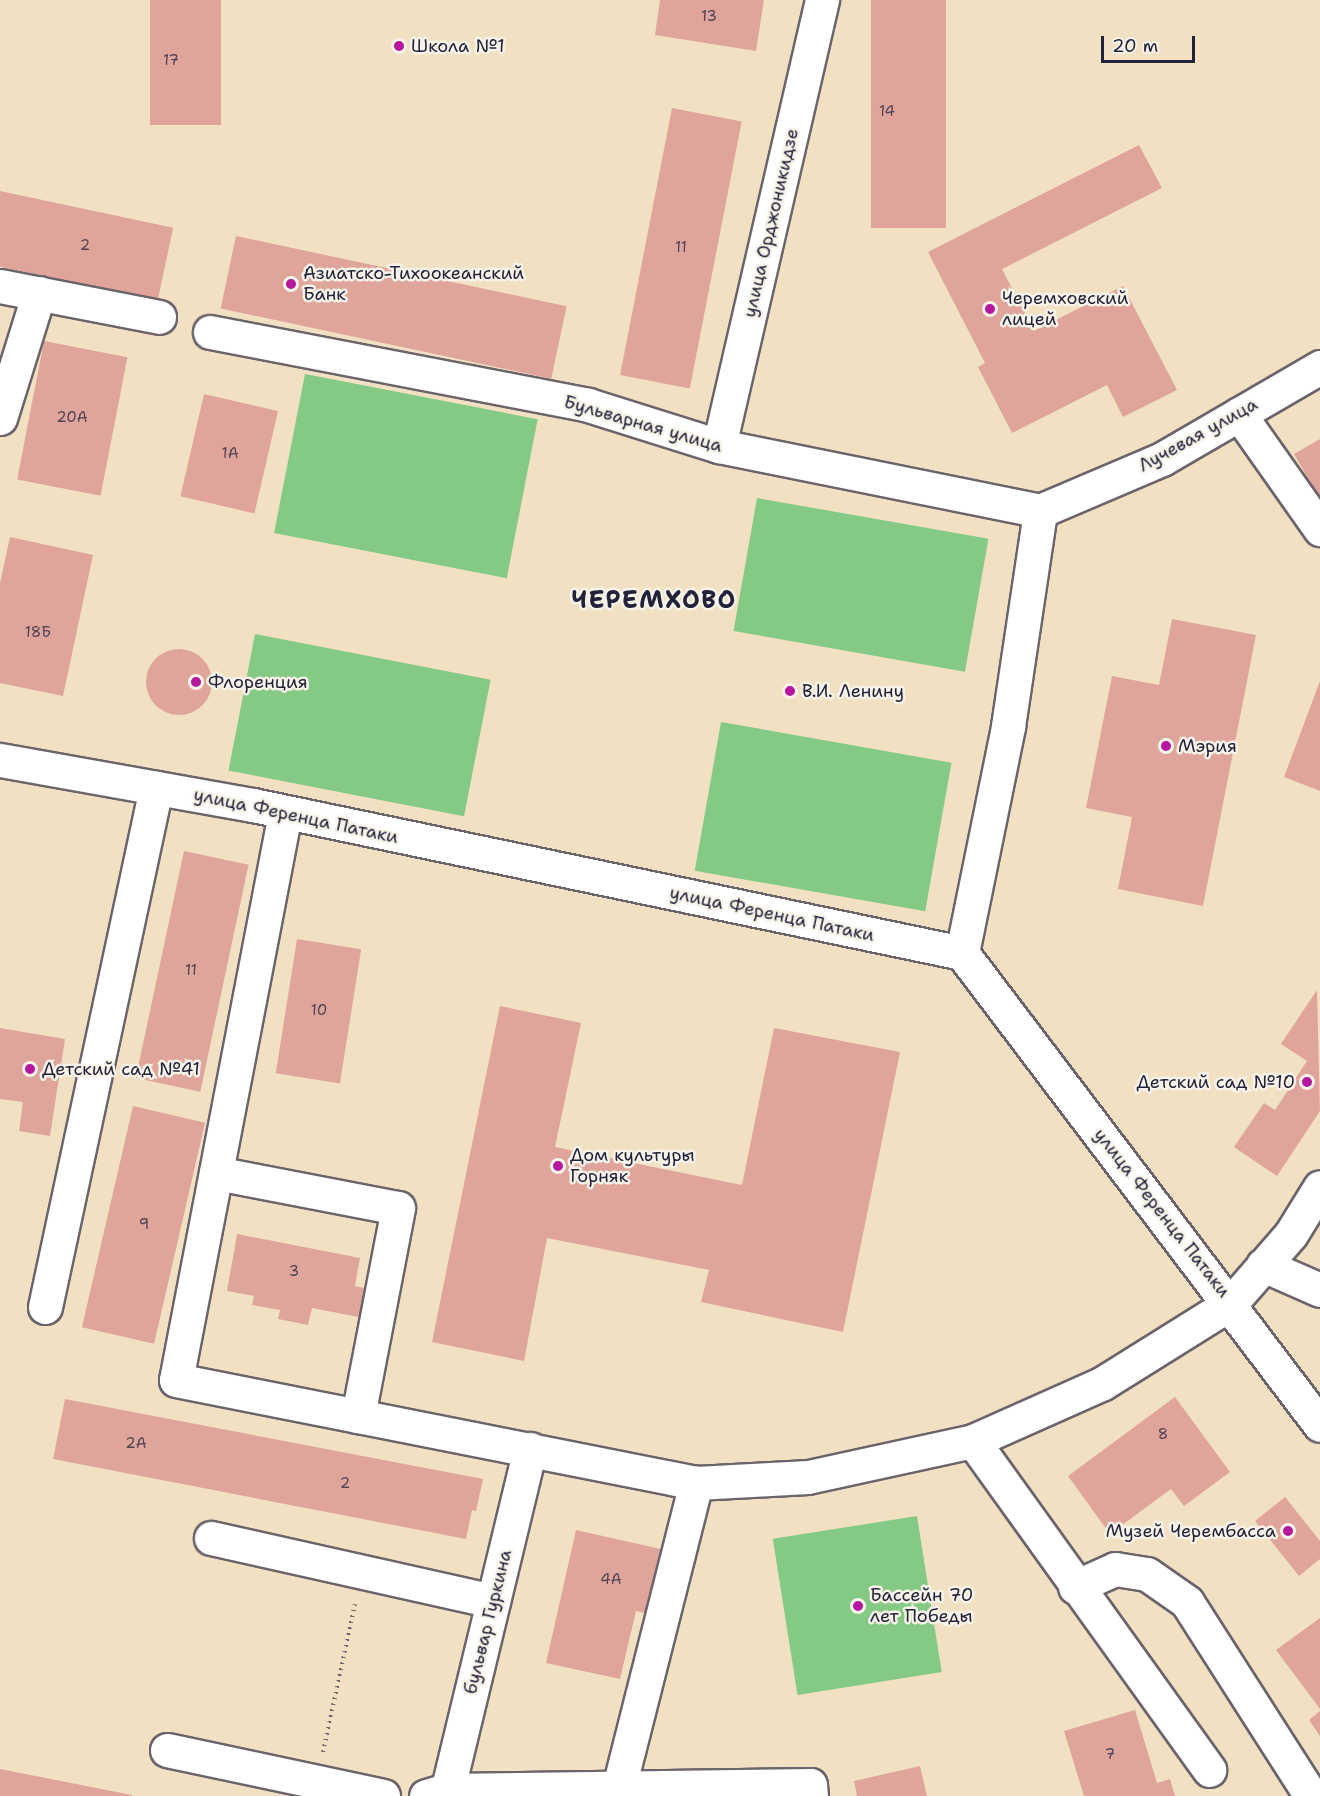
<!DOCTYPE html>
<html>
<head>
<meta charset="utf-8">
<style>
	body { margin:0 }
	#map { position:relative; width:1320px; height:1796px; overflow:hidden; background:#f2e0c3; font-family:"Shantell Sans",sans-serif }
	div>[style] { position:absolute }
	.green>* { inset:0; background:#84c984; transform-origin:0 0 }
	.building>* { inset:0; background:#dfa59b; transform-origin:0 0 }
	.round { border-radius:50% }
	.path>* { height:4px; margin-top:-2px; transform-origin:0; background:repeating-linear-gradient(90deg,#6b646b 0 1.5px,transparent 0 6px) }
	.roads { filter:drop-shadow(2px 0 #6b646b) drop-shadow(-2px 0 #6b646b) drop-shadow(0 2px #6b646b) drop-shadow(0 -2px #6b646b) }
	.minor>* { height:33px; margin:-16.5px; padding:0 16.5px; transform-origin:16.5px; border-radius:16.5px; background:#fff }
	.dots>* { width:16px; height:16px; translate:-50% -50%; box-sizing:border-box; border:3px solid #f7f3e8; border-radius:50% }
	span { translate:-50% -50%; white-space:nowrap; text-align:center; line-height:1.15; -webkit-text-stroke:5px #f7f3e8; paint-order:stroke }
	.number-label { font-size:15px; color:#514353 }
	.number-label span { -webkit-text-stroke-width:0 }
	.poi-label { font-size:18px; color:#22223b }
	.left { translate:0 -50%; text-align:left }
	.right { translate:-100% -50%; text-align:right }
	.street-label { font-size:18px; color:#22223b }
	.district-label { font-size:24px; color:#22223b; font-weight:700; letter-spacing:1.5px }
	.scale { position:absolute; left:1101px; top:36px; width:94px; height:27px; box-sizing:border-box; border:3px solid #22223b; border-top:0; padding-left:8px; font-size:18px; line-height:21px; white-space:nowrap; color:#22223b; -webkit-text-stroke:4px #f7f3e8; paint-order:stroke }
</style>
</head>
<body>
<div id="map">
	<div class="green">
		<div style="left:305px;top:374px;width:237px;height:162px;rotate:11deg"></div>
		<div style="left:757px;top:498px;width:235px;height:135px;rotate:10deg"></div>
		<div style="left:255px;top:634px;width:240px;height:139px;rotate:11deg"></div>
		<div style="left:721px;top:722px;width:234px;height:151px;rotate:10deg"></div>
		<div style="left:917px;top:1516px;width:158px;height:146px;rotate:81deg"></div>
	</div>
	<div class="building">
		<div style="left:150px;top:0;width:71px;height:125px"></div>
		<div style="clip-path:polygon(660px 0,764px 0,756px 51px,655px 35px)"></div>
		<div style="left:871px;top:0;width:75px;height:228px"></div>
		<div style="left:672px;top:108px;width:71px;height:272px;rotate:11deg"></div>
		<div style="clip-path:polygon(1139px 145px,1162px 188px,1002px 269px,1034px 331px,1123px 286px,1177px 390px,1123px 417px,1107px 385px,1012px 433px,978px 367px,985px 363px,928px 252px)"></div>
		<div style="left:0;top:191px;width:177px;height:74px;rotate:12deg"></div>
		<div style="left:236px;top:236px;width:338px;height:74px;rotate:12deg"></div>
		<div style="left:44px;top:341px;width:85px;height:141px;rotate:11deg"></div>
		<div style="left:204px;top:394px;width:76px;height:105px;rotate:13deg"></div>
		<div style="clip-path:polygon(1320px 439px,1320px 499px,1294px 454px)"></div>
		<div style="clip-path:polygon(10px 537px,93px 555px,63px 696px,0 683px,0 583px)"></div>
		<div style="clip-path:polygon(1172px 619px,1256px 635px,1203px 906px,1118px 889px,1132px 817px,1086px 808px,1112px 676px,1159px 685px)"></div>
		<div class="round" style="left:146px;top:649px;width:66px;height:66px"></div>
		<div style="clip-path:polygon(1320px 681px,1320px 791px,1284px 777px)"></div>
		<div style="left:184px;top:851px;width:66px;height:232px;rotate:12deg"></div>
		<div style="left:297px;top:939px;width:65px;height:136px;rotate:9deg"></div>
		<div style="clip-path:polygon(1317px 990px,1320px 1111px,1277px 1176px,1234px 1147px,1264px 1103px,1275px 1110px,1307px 1061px,1281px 1044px)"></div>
		<div style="clip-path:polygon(500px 1006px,581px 1023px,555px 1147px,742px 1185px,774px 1028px,900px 1052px,843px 1332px,701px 1302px,709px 1270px,547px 1238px,524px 1361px,432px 1342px)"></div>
		<div style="clip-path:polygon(0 1028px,65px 1039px,50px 1136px,19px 1131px,23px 1102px,0 1099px)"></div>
		<div style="left:133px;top:1106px;width:74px;height:227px;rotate:13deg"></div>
		<div style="clip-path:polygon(237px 1234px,360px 1258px,355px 1286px,370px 1289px,364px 1318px,312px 1308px,308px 1325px,278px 1319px,280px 1310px,252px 1305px,254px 1296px,227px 1291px)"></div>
		<div style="clip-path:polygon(1175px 1397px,1230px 1472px,1184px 1506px,1171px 1489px,1110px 1534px,1068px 1476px)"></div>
		<div style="clip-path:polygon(65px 1399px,483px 1479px,476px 1511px,472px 1510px,466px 1539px,53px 1459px)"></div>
		<div style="clip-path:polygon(1285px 1497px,1320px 1541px,1320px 1559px,1299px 1576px,1255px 1521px)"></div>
		<div style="clip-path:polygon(576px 1530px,665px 1550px,650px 1614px,636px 1611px,620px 1679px,546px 1663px)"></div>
		<div style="clip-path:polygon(1320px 1618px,1320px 1709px,1276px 1650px)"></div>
		<div style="clip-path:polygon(1135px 1710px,1157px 1783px,1170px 1779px,1175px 1796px,1084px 1796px,1064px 1731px)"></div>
		<div style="clip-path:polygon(1320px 1711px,1320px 1736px,1309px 1720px)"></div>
		<div style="clip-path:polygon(920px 1766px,927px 1796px,857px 1796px,854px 1781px)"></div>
		<div style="clip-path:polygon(0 1769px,132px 1795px,132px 1796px,0 1796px)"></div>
	</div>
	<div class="path">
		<div style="left:323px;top:1752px;width:151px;rotate:-77.8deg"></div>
	</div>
	<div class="roads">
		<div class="minor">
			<div style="left:0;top:286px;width:162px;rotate:11deg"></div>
			<div style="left:210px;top:332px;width:385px;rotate:10.9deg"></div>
			<div style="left:588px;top:405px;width:137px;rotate:17.4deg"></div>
			<div style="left:719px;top:446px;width:328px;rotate:11.4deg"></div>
			<div style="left:1239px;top:414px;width:141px;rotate:54.8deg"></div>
			<div style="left:0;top:418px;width:131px;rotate:-72.7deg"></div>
			<div style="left:719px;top:446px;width:458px;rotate:-77deg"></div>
			<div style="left:1040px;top:511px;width:133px;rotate:-23.1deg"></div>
			<div style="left:1162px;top:459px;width:183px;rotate:-30.2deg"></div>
			<div style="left:0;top:760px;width:257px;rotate:10.1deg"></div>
			<div style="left:253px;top:805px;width:724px;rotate:11.79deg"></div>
			<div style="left:962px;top:953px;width:592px;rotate:52.82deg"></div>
			<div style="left:285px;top:813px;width:577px;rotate:100.88deg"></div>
			<div style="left:176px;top:1380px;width:530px;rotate:11.2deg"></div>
			<div style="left:696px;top:1483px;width:112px;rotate:-3.1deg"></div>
			<div style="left:808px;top:1477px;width:169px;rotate:-12.3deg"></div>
			<div style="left:973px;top:1441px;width:142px;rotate:-24deg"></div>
			<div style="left:1103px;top:1383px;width:151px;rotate:-32deg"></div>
			<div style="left:1231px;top:1303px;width:91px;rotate:-49deg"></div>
			<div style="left:1291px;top:1234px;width:55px;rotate:-58.3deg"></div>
			<div style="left:962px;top:953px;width:232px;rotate:-78.5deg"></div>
			<div style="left:1008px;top:726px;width:217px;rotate:-81.5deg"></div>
			<div style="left:216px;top:1173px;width:185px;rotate:10.9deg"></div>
			<div style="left:398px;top:1208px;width:212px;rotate:100.9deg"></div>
			<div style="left:1263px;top:1265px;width:62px;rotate:23.7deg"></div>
			<div style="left:45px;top:1307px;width:531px;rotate:-77.93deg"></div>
			<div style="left:973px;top:1441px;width:405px;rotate:54.3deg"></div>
			<div style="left:211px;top:1538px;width:289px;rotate:12.6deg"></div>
			<div style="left:1075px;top:1587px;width:44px;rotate:-24.2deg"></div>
			<div style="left:1115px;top:1569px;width:32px;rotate:9deg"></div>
			<div style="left:1147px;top:1574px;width:49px;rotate:35deg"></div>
			<div style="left:1187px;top:1602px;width:230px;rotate:57.4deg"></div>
			<div style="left:167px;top:1750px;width:221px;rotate:12deg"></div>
			<div style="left:619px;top:1787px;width:314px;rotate:-75.8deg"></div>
			<div style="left:426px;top:1796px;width:22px;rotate:-16deg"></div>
			<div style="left:447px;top:1790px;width:363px;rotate:-0.8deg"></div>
			<div style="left:810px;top:1785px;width:11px;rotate:85deg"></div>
			<div style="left:446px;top:1796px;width:357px;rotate:-76.4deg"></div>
		</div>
	</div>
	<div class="dots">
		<div style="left:399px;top:46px;background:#b5179e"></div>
		<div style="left:291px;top:284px;background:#b5179e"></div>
		<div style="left:990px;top:309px;background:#b5179e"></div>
		<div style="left:196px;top:682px;background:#b5179e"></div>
		<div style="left:790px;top:691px;background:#b5179e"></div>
		<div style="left:1166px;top:746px;background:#b5179e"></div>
		<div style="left:30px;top:1069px;background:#b5179e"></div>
		<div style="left:1307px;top:1082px;background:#b5179e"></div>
		<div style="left:558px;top:1166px;background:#b5179e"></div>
		<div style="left:1288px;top:1531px;background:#b5179e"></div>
		<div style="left:858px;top:1606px;background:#b5179e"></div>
	</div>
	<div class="number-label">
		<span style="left:709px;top:17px">13</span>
		<span style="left:171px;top:61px">17</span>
		<span style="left:887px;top:112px">14</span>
		<span style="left:85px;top:246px">2</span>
		<span style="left:681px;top:248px">11</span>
		<span style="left:72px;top:418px">20А</span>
		<span style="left:230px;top:454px">1А</span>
		<span style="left:38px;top:633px">18Б</span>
		<span style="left:191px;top:971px">11</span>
		<span style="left:319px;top:1011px">10</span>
		<span style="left:144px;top:1225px">9</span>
		<span style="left:294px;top:1272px">3</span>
		<span style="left:1163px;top:1435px">8</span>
		<span style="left:136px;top:1444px">2А</span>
		<span style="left:345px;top:1484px">2</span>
		<span style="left:611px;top:1580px">4А</span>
		<span style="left:1110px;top:1755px">7</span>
	</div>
	<div class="poi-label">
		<span class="left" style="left:411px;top:46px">Школа №1</span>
		<span class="left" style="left:303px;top:284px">Азиатско-Тихоокеанский<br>Банк</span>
		<span class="left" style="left:1002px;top:309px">Черемховский<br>лицей</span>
		<span class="left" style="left:208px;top:682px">Флоренция</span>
		<span class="left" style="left:802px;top:691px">В.И. Ленину</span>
		<span class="left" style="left:1178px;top:746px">Мэрия</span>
		<span class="left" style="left:42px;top:1069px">Детский сад №41</span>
		<span class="right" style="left:1295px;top:1082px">Детский сад №10</span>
		<span class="left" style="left:570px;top:1166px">Дом культуры<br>Горняк</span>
		<span class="right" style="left:1276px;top:1531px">Музей Черембасса</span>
		<span class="left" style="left:870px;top:1606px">Бассейн 70<br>лет Победы</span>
	</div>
	<div class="street-label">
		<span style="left:771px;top:223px;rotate:-77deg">улица Орджоникидзе</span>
		<span style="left:643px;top:424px;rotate:16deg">Бульварная улица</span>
		<span style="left:1198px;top:435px;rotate:-29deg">Лучевая улица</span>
		<span style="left:296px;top:816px;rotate:12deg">улица Ференца Патаки</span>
		<span style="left:772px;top:914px;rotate:12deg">улица Ференца Патаки</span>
		<span style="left:1162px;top:1213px;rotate:52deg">улица Ференца Патаки</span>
		<span style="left:488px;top:1622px;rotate:-76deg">бульвар Гуркина</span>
	</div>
	<div class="district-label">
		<span style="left:654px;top:601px">ЧЕРЕМХОВО</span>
	</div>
	<div class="scale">20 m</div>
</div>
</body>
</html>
